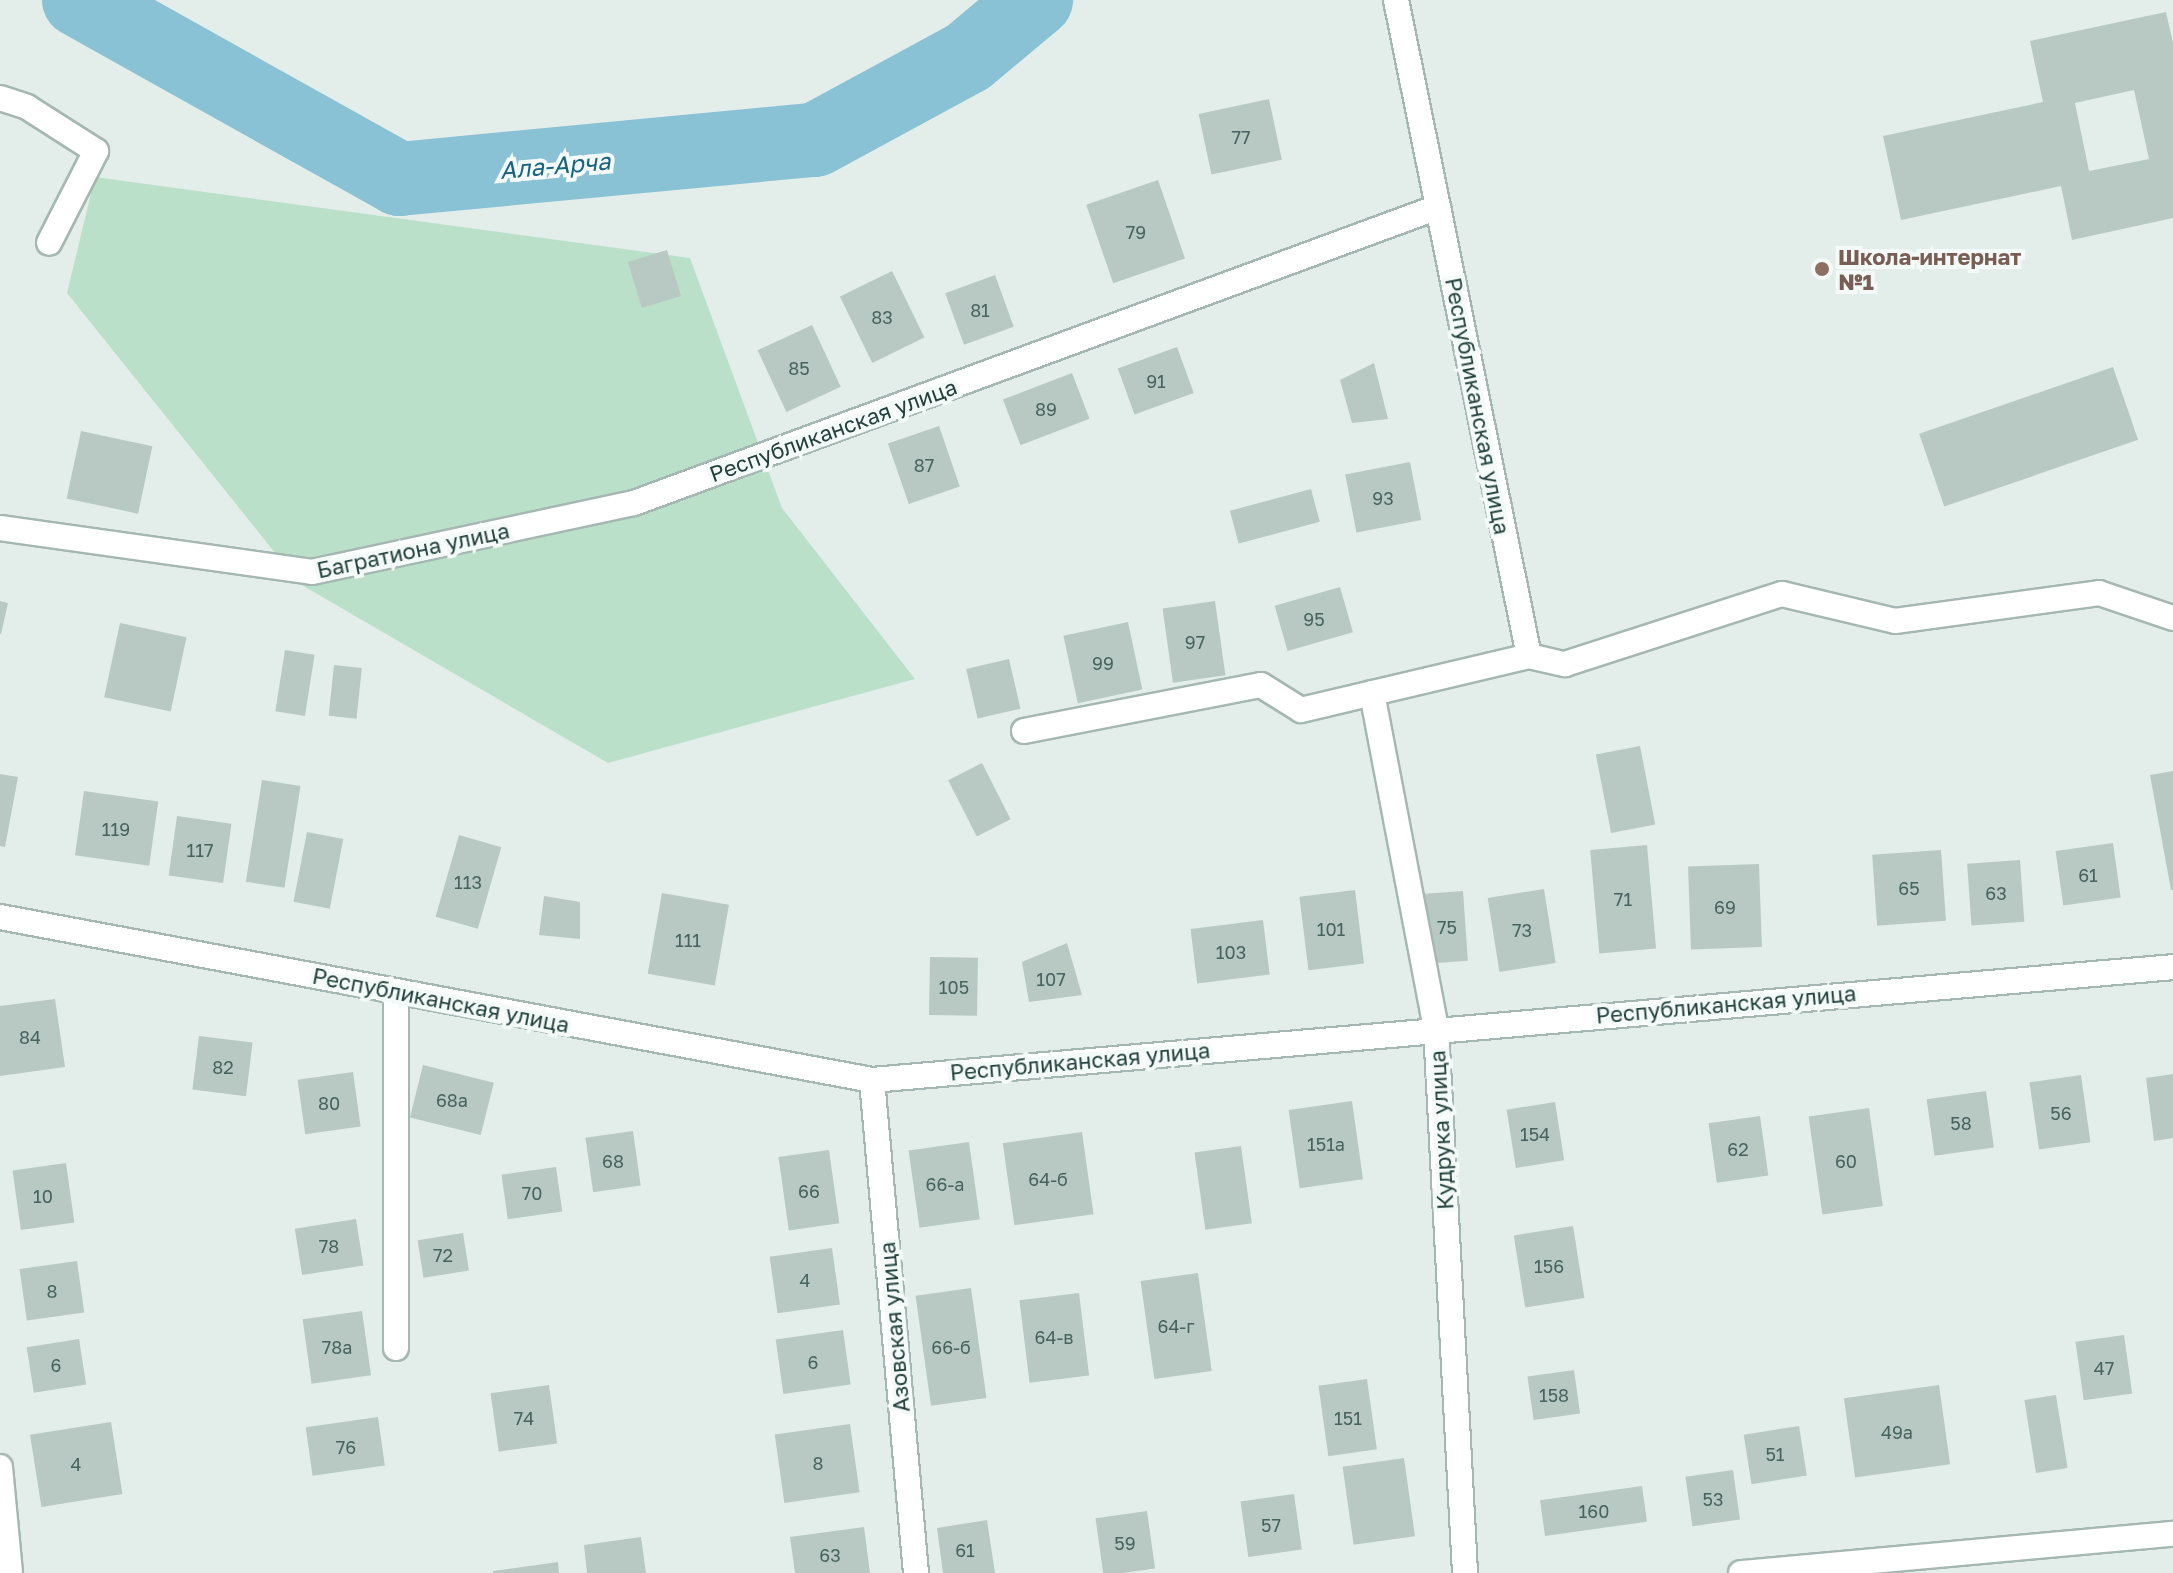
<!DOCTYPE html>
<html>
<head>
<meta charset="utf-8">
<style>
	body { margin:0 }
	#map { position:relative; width:2173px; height:1573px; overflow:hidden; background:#e3eeea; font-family:"Golos Text",sans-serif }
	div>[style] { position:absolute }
	.green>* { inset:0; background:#bbe0c9 }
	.river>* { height:74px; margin:-37px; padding:0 37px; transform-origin:37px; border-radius:37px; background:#89c1d5 }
	.building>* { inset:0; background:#b8c9c4; transform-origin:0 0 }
	.roads { filter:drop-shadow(2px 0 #a5b7b2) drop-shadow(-2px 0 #a5b7b2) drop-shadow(0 2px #a5b7b2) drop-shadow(0 -2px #a5b7b2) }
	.minor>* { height:24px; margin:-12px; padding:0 12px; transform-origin:12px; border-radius:12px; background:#fff }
	.dots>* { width:22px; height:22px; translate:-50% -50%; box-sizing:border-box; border:4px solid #f4faf8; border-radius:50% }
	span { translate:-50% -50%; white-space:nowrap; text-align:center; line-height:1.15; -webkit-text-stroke:8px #f4faf8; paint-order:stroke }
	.number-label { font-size:18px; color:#48635e }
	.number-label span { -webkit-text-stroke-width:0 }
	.education-label { font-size:22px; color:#785e54; font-weight:700 }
	.left { translate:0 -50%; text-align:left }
	.street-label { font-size:22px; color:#22413c }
	.water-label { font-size:24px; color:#186480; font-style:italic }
</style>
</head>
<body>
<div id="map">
	<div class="green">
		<div style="clip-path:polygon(95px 177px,690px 258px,782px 508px,915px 679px,608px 763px,300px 584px,67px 293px)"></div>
	</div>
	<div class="river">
		<div style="left:79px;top:0;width:367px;rotate:29.2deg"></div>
		<div style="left:399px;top:179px;width:418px;rotate:-5.4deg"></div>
		<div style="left:815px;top:140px;width:174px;rotate:-28.5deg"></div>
		<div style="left:968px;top:57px;width:89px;rotate:-40deg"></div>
	</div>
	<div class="building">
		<div style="clip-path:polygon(evenodd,2166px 12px,2173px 43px,2173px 218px,2072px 240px,2061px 186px,1901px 220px,1883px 136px,2043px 102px,2030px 41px,2166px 12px,2134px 90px,2149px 159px,2089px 171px,2075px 103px,2134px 90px)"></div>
		<div style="left:1269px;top:99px;width:62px;height:72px;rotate:78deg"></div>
		<div style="left:1158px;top:180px;width:83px;height:76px;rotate:71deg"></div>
		<div style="left:667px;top:250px;width:48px;height:41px;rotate:73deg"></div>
		<div style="left:892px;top:271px;width:74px;height:58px;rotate:64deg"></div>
		<div style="left:995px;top:275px;width:55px;height:53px;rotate:70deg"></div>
		<div style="left:812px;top:325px;width:68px;height:60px;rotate:65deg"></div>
		<div style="left:1177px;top:347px;width:49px;height:63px;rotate:70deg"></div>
		<div style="clip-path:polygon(1374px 363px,1388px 419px,1352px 423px,1340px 380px)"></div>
		<div style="left:2113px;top:367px;width:77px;height:205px;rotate:71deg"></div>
		<div style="left:1072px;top:373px;width:49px;height:74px;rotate:69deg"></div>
		<div style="left:939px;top:426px;width:64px;height:54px;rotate:71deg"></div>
		<div style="left:81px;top:431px;width:73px;height:69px;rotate:12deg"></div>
		<div style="left:1410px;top:462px;width:59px;height:66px;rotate:79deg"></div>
		<div style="left:1311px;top:489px;width:34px;height:84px;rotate:75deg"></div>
		<div style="left:1340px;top:587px;width:47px;height:68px;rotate:74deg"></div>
		<div style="clip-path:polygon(0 601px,8px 603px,1px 634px,0 634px)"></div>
		<div style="left:1215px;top:601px;width:75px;height:53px;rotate:82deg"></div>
		<div style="left:1128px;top:622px;width:69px;height:66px;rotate:78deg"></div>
		<div style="left:120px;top:623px;width:68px;height:76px;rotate:12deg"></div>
		<div style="left:285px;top:650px;width:30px;height:62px;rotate:9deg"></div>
		<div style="left:1009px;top:659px;width:51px;height:44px;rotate:77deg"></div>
		<div style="left:334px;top:665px;width:28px;height:51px;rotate:6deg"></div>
		<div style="left:1640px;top:746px;width:80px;height:45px;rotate:79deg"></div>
		<div style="left:982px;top:763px;width:63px;height:38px;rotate:63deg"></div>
		<div style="clip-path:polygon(2173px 771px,2173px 890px,2171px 890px,2150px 775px)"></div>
		<div style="clip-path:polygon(0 774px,18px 777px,5px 847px,0 846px)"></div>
		<div style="left:262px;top:780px;width:39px;height:103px;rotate:9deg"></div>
		<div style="left:84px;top:791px;width:75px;height:65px;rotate:8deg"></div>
		<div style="left:177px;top:816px;width:55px;height:60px;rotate:8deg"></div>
		<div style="left:307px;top:832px;width:37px;height:71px;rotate:11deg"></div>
		<div style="left:459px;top:835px;width:44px;height:85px;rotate:16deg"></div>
		<div style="left:2113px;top:843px;width:55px;height:58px;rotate:82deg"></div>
		<div style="left:1647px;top:845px;width:104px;height:57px;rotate:85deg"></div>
		<div style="left:1941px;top:850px;width:71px;height:69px;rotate:86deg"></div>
		<div style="left:2020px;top:860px;width:62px;height:53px;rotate:86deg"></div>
		<div style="left:1759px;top:864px;width:83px;height:71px;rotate:88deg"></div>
		<div style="left:1544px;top:889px;width:75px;height:57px;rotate:81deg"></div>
		<div style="left:1355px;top:890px;width:74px;height:56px;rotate:83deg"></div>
		<div style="left:1463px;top:891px;width:70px;height:38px;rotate:86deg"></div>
		<div style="left:662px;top:893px;width:68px;height:82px;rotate:10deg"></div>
		<div style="clip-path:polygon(544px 896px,580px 902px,580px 939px,539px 935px)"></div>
		<div style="left:1263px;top:920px;width:55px;height:73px;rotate:83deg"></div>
		<div style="clip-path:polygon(1067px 943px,1082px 995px,1029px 1002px,1022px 962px)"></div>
		<div style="left:930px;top:957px;width:48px;height:58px;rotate:1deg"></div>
		<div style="clip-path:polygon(55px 999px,65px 1067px,0 1076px,0 1006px)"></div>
		<div style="left:199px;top:1036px;width:54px;height:54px;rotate:7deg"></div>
		<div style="left:423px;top:1065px;width:73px;height:54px;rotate:14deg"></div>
		<div style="left:353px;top:1072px;width:55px;height:56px;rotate:82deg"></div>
		<div style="clip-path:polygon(2173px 1074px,2173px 1138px,2154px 1141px,2146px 1078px)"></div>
		<div style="left:2081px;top:1075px;width:68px;height:52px;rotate:82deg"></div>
		<div style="left:1986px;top:1091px;width:57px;height:60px;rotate:82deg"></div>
		<div style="left:1352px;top:1101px;width:79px;height:64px;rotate:82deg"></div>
		<div style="left:1555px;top:1102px;width:59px;height:49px;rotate:81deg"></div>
		<div style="left:1869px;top:1108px;width:99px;height:61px;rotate:82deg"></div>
		<div style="left:1760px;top:1116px;width:60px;height:52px;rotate:82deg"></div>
		<div style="left:633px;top:1131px;width:55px;height:48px;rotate:82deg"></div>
		<div style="left:1082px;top:1132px;width:83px;height:80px;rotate:82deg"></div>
		<div style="left:969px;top:1142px;width:78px;height:61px;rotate:82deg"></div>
		<div style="left:1241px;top:1146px;width:78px;height:47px;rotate:82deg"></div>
		<div style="left:829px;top:1150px;width:74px;height:51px;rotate:82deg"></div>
		<div style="left:66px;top:1163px;width:60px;height:54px;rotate:82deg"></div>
		<div style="left:556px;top:1167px;width:45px;height:55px;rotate:82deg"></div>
		<div style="left:356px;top:1219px;width:47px;height:62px;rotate:81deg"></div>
		<div style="left:1573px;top:1226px;width:73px;height:60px;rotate:81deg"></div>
		<div style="left:463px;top:1233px;width:38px;height:46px;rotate:81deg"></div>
		<div style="left:832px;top:1248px;width:57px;height:63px;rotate:82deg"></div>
		<div style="left:77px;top:1261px;width:52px;height:58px;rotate:82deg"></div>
		<div style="left:1198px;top:1273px;width:99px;height:58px;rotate:82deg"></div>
		<div style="left:971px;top:1288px;width:111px;height:56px;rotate:82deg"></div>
		<div style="left:1079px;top:1293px;width:83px;height:60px;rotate:83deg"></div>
		<div style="left:362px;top:1311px;width:65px;height:60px;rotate:82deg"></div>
		<div style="left:843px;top:1330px;width:55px;height:68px;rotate:82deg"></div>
		<div style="left:2124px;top:1335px;width:59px;height:49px;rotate:82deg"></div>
		<div style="left:79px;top:1339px;width:46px;height:53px;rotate:81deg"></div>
		<div style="left:1574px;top:1370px;width:44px;height:47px;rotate:82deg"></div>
		<div style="left:1367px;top:1379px;width:71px;height:49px;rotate:82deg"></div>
		<div style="left:549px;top:1385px;width:59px;height:59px;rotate:82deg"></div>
		<div style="left:1939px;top:1385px;width:80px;height:96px;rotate:82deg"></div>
		<div style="left:2056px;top:1395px;width:74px;height:32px;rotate:81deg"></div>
		<div style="left:378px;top:1417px;width:49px;height:73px;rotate:82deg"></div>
		<div style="left:111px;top:1422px;width:73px;height:82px;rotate:81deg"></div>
		<div style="left:850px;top:1424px;width:69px;height:76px;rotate:82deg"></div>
		<div style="left:1799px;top:1426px;width:50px;height:56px;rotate:81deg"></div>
		<div style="left:1404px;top:1458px;width:79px;height:62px;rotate:82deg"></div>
		<div style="left:1733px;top:1470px;width:50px;height:48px;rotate:82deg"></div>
		<div style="left:1642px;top:1486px;width:36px;height:103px;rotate:82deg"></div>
		<div style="left:1294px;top:1494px;width:56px;height:54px;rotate:82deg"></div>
		<div style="left:1147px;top:1511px;width:58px;height:52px;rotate:82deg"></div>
		<div style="clip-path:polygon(987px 1520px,995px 1573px,943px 1573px,937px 1528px)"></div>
		<div style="clip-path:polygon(864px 1527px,870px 1573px,795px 1573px,790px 1537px)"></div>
		<div style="clip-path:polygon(641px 1537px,646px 1573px,587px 1573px,584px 1545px)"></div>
		<div style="clip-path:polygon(558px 1562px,559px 1573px,493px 1573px,493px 1571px)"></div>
	</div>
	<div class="roads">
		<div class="minor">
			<div style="left:0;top:98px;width:28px;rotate:18deg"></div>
			<div style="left:27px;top:107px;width:82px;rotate:32.5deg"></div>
			<div style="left:96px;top:151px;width:103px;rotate:117.1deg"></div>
			<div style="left:0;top:528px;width:315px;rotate:8deg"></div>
			<div style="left:312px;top:572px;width:329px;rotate:-12.1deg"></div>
			<div style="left:634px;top:503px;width:857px;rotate:-20.21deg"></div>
			<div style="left:1529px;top:656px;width:37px;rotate:13deg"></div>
			<div style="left:1565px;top:664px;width:228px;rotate:-17.9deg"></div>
			<div style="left:1782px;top:594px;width:116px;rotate:13.4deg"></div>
			<div style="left:1895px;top:621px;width:206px;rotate:-7.8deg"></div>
			<div style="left:2099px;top:593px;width:78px;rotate:18.7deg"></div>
			<div style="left:1372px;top:693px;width:341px;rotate:79.2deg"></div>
			<div style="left:1436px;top:1028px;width:546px;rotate:86.95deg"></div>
			<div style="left:1024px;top:731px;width:241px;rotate:-11deg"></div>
			<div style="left:1261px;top:685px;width:47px;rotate:32deg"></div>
			<div style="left:1301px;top:710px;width:234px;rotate:-13.3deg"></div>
			<div style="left:1529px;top:656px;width:669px;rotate:-101.46deg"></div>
			<div style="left:0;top:917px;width:887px;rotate:10.59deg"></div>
			<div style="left:872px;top:1080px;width:1306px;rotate:-4.96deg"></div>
			<div style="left:396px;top:991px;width:357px;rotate:90deg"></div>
			<div style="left:872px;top:1080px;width:495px;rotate:84.9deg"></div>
			<div style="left:0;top:1467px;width:106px;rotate:84.6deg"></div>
			<div style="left:1741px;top:1573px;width:434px;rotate:-5.2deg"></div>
		</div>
	</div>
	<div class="dots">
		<div style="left:1822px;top:269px;background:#8d6e63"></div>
	</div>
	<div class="number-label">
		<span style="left:1241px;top:137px">77</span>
		<span style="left:1136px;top:232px">79</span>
		<span style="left:980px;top:310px">81</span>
		<span style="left:882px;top:317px">83</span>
		<span style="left:799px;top:368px">85</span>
		<span style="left:1156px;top:381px">91</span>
		<span style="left:1046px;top:409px">89</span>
		<span style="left:924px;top:465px">87</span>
		<span style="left:1383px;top:498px">93</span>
		<span style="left:1314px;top:619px">95</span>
		<span style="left:1195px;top:642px">97</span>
		<span style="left:1103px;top:663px">99</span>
		<span style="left:116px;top:829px">119</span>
		<span style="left:200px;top:850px">117</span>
		<span style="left:2088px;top:875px">61</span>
		<span style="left:468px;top:882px">113</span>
		<span style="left:1909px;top:888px">65</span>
		<span style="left:1996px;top:893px">63</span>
		<span style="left:1623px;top:899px">71</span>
		<span style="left:1725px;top:907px">69</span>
		<span style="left:1447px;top:927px">75</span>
		<span style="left:1331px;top:929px">101</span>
		<span style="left:1522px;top:930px">73</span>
		<span style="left:688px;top:940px">111</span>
		<span style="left:1231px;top:952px">103</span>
		<span style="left:1051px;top:979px">107</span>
		<span style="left:954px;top:987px">105</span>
		<span style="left:30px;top:1037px">84</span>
		<span style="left:223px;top:1067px">82</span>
		<span style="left:452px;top:1100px">68a</span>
		<span style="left:329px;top:1103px">80</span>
		<span style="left:2061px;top:1113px">56</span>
		<span style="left:1961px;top:1123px">58</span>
		<span style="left:1535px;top:1134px">154</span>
		<span style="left:1326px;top:1144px">151a</span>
		<span style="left:1738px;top:1149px">62</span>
		<span style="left:613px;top:1161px">68</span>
		<span style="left:1846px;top:1161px">60</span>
		<span style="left:1048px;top:1179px">64-б</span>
		<span style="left:945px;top:1184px">66-a</span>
		<span style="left:809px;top:1191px">66</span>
		<span style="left:532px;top:1193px">70</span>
		<span style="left:43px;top:1196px">10</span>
		<span style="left:329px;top:1246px">78</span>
		<span style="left:443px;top:1255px">72</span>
		<span style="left:1549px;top:1266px">156</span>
		<span style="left:805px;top:1280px">4</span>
		<span style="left:52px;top:1291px">8</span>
		<span style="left:1176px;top:1326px">64-г</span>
		<span style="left:1054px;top:1337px">64-в</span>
		<span style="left:337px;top:1347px">78a</span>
		<span style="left:951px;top:1347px">66-б</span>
		<span style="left:813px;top:1362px">6</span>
		<span style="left:56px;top:1365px">6</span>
		<span style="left:2104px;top:1368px">47</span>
		<span style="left:1554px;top:1395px">158</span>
		<span style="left:524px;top:1418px">74</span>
		<span style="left:1348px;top:1418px">151</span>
		<span style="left:1897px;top:1432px">49a</span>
		<span style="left:346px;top:1447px">76</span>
		<span style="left:1775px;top:1454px">51</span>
		<span style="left:818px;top:1463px">8</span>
		<span style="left:76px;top:1464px">4</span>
		<span style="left:1713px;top:1499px">53</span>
		<span style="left:1594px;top:1511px">160</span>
		<span style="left:1271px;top:1525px">57</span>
		<span style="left:1125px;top:1543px">59</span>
		<span style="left:965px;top:1550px">61</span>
		<span style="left:830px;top:1555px">63</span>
	</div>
	<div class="education-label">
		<span class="left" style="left:1838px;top:269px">Школа-интернат<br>№1</span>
	</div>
	<div class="street-label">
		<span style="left:1478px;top:406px;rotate:79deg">Республиканская улица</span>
		<span style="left:833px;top:430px;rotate:-20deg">Республиканская улица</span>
		<span style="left:413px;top:550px;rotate:-12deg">Багратиона улица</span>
		<span style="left:441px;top:1000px;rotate:11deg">Республиканская улица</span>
		<span style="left:1726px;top:1004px;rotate:-5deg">Республиканская улица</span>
		<span style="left:1080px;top:1061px;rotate:-5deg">Республиканская улица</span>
		<span style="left:1441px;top:1130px;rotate:-93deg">Кудрука улица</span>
		<span style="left:894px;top:1327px;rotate:-95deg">Азовская улица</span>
	</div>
	<div class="water-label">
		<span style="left:555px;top:165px;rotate:-5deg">Ала-Арча</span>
	</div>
</div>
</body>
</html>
